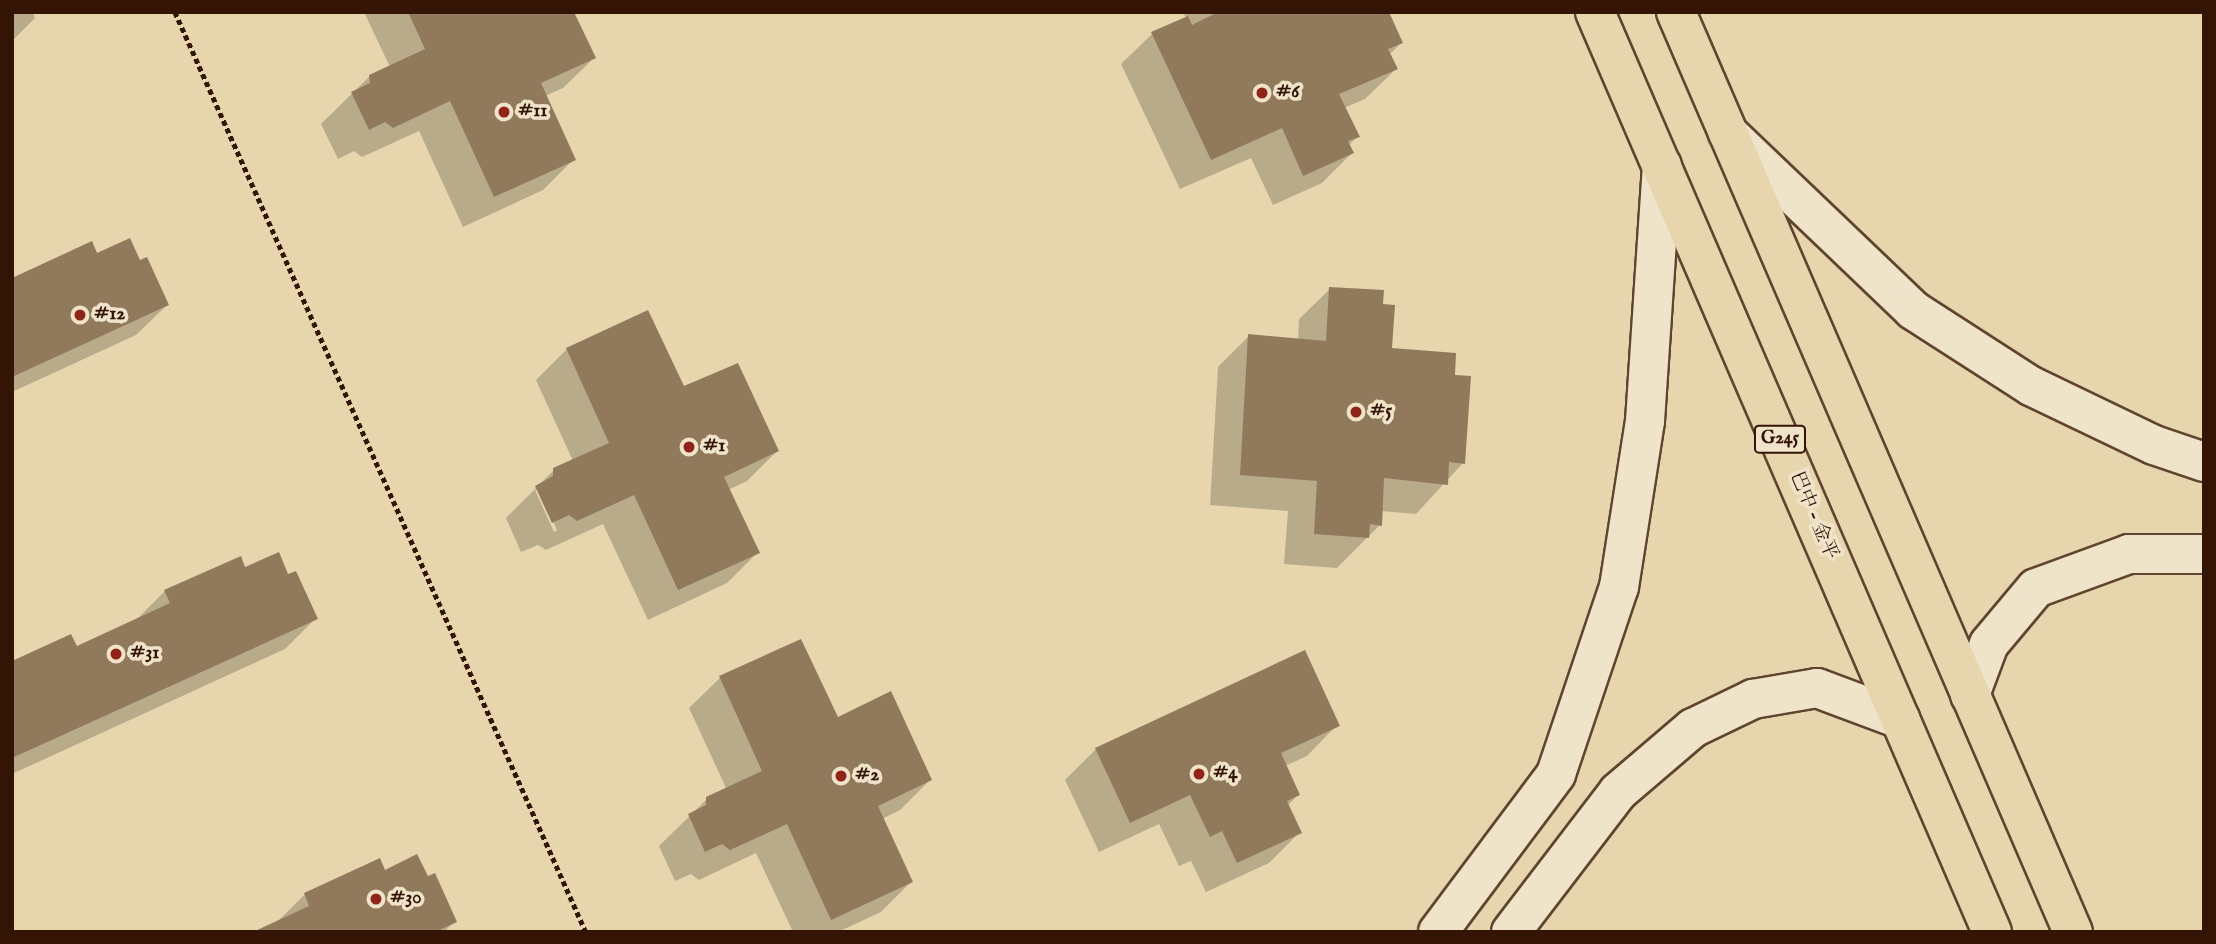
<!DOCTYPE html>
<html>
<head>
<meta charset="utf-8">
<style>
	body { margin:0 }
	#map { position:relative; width:2216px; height:944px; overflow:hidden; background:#e7d6ad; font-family:"IM FELL English","Noto Serif SC",serif }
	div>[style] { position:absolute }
	.shadow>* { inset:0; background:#0003 }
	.building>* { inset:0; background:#91795c }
	.path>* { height:4.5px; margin-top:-2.25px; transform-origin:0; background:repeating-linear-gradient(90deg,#331405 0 5px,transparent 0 8.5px) }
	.roads { filter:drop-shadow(2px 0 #60442f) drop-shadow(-2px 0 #60442f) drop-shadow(0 2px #60442f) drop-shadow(0 -2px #60442f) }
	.minor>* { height:38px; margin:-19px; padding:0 19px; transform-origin:19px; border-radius:19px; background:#efe4ca }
	.highway>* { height:38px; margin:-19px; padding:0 19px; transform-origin:19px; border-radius:19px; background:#e7d6ad }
	.dots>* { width:19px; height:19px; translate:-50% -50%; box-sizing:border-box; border:4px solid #efe4ca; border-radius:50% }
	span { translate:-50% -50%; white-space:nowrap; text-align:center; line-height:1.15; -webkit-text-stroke:7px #efe4ca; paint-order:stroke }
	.shield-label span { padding:2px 5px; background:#efe4ca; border:2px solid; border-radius:5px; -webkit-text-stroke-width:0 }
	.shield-label { font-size:18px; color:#331405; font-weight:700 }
	.poi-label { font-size:19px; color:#331405; font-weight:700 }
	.left { translate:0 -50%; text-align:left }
	.street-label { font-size:19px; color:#331405 }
	.frame { position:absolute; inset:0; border:14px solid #331405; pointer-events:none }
</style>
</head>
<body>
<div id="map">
	<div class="shadow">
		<div style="clip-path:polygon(12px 12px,33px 12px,35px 18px,12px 41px)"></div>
		<div style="clip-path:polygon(364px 12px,572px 12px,594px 58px,563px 88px,545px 96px,574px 159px,543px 190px,463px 227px,419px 131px,362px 157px,354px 151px,338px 159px,321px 124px,370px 76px,390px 67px)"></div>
		<div style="clip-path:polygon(1183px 12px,1387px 12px,1401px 43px,1389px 55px,1396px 69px,1365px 99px,1344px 108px,1358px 136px,1348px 146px,1352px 153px,1322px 183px,1273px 205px,1251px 158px,1180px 189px,1121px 64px,1152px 34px,1186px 18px)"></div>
		<div style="clip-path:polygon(96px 255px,139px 262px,167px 305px,136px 335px,12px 392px,12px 282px)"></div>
		<div style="clip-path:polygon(1330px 289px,1381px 306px,1390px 350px,1453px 377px,1463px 463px,1416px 514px,1381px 511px,1380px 525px,1337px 568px,1284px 564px,1288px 511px,1210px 505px,1218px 367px,1249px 336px,1298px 341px,1299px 319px)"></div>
		<div style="clip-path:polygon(evenodd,567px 349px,683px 389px,777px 451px,747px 481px,728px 490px,758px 552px,727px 583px,648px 620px,603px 524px,546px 550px,538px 545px,521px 552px,506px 518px,554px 470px,573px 461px,536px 380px,567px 349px,535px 490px,539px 490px,557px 530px,554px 532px,535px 490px)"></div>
		<div style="clip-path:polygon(287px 576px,316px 618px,285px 649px,12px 774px,12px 663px,76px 648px,135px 621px,165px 591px)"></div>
		<div style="clip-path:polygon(801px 641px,837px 719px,930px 780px,900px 810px,882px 819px,911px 882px,881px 912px,838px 932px,793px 932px,756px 853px,699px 880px,691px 874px,675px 881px,659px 846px,707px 799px,727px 790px,689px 708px,720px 678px)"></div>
		<div style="clip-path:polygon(1337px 725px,1307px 756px,1285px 766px,1298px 795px,1287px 806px,1299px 833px,1269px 863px,1206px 892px,1191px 861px,1179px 866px,1159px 824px,1099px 852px,1065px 780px,1096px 749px)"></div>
		<div style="clip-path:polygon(384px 872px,455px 921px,444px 932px,257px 932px,275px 924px,305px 894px)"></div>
	</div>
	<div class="building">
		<div style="clip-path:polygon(408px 12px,574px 12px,596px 58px,541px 83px,576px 160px,494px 197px,450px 101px,393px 128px,385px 122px,369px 130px,351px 92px,370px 83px,369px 75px,425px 49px)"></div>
		<div style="clip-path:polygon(1218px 12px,1389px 12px,1403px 43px,1388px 49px,1398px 69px,1339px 94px,1360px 137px,1348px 141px,1354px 153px,1303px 176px,1282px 128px,1211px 160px,1151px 32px,1188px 16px,1192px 25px)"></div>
		<div style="clip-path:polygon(130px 238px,140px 260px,147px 257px,169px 305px,12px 377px,12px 278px,92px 241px,97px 253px)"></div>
		<div style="clip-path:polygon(1329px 287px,1384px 290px,1383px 304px,1395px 305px,1392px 348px,1456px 353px,1455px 375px,1471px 376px,1465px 464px,1449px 462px,1448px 485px,1384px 478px,1382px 526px,1370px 524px,1369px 538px,1314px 534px,1317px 481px,1240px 475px,1248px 334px,1326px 341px)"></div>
		<div style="clip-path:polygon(648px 310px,684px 386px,738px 363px,779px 451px,724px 477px,760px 553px,678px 590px,634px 495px,577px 521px,569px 515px,552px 523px,535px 486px,553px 476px,553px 468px,609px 443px,566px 348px)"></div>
		<div style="clip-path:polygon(279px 552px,288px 574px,296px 571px,318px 619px,12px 758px,12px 661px,71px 634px,77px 646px,170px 603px,164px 590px,241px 556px,245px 567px)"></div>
		<div style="clip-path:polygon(801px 639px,838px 717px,891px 691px,932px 780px,878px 806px,913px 882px,831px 920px,787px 824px,730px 850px,722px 844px,705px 852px,688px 814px,706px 805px,706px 797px,762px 771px,719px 676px)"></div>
		<div style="clip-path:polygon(1305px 650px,1340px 726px,1281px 753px,1300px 795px,1287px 801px,1302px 833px,1237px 863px,1222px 831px,1210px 837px,1190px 795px,1130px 823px,1095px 748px)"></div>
		<div style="clip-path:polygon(417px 854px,428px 876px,435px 873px,457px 922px,435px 932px,253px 932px,309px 906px,304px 893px,380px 858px,385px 870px)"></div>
	</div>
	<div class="path">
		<div style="left:175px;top:12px;width:1008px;rotate:65.93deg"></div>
	</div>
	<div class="roads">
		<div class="minor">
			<div style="left:1728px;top:133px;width:256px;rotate:43.7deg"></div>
			<div style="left:1913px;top:310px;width:140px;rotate:32.8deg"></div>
			<div style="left:2031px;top:386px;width:136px;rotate:25.6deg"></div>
			<div style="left:2154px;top:445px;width:53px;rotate:18.8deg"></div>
			<div style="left:1970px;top:695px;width:54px;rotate:-69.6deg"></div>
			<div style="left:1989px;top:644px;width:73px;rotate:-50deg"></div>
			<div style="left:2036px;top:588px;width:99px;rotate:-20.1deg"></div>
			<div style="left:2129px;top:554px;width:75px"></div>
			<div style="left:1438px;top:932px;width:197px;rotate:-53.2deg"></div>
			<div style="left:1556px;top:774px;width:197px;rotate:-71.4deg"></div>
			<div style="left:1619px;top:587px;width:168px;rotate:-81.1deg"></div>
			<div style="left:1645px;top:421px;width:256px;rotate:-86.2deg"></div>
			<div style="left:1511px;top:932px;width:176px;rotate:-52.6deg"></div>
			<div style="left:1618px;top:792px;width:99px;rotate:-40.5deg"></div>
			<div style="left:1693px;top:728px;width:67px;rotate:-25.8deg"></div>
			<div style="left:1753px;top:699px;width:65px;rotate:-9.8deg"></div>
			<div style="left:1817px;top:688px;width:89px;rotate:20.5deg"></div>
		</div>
		<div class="highway">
			<div style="left:1595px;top:12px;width:1002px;rotate:66.66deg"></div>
			<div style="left:1676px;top:12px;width:1002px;rotate:66.66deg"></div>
		</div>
	</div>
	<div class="dots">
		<div style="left:1262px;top:93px;background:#8f2418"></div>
		<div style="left:504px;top:112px;background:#8f2418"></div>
		<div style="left:80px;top:315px;background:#8f2418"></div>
		<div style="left:1356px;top:412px;background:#8f2418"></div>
		<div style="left:689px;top:447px;background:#8f2418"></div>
		<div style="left:116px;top:654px;background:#8f2418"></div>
		<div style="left:1199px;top:774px;background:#8f2418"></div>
		<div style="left:841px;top:776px;background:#8f2418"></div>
		<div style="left:376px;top:899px;background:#8f2418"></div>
	</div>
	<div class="shield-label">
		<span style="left:1780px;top:439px">G245</span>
	</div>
	<div class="poi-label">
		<span class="left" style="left:1276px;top:93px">#6</span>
		<span class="left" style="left:518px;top:112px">#11</span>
		<span class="left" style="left:94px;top:315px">#12</span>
		<span class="left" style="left:1370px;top:412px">#5</span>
		<span class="left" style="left:703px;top:447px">#1</span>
		<span class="left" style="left:130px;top:654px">#31</span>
		<span class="left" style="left:1213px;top:774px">#4</span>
		<span class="left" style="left:855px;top:776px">#2</span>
		<span class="left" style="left:390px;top:899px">#30</span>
	</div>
	<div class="street-label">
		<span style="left:1813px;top:516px;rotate:67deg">巴中 - 金平</span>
	</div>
	<div class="frame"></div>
</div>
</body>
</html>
